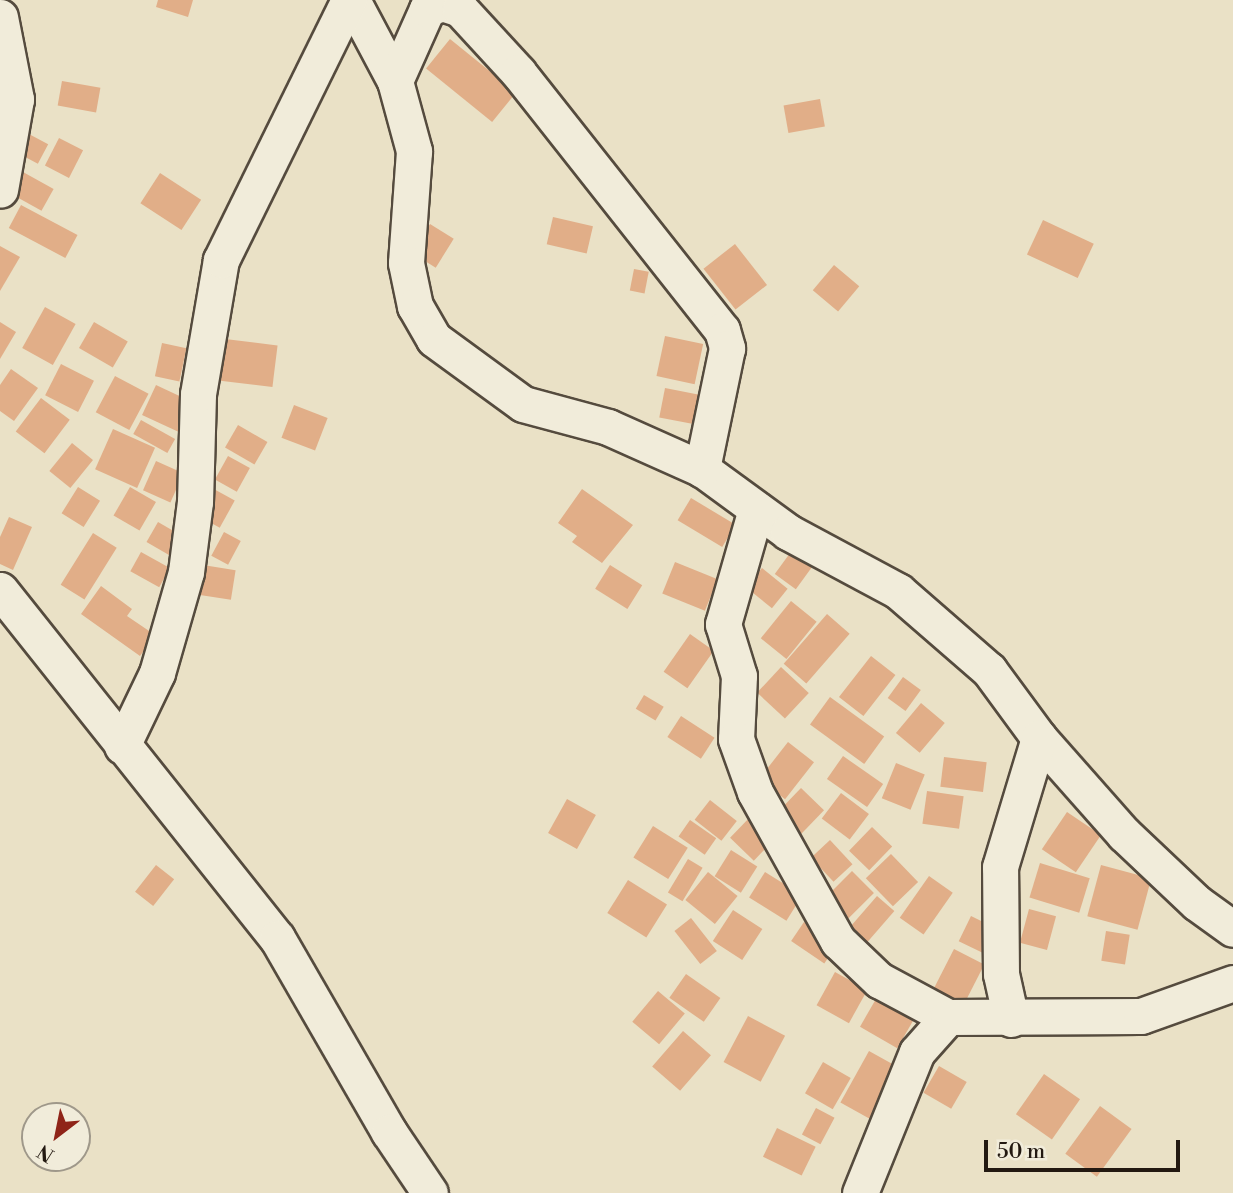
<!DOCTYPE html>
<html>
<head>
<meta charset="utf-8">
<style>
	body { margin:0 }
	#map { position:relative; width:1233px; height:1193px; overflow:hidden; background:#eae1c6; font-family:"Libre Bodoni",serif }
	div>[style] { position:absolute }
	.building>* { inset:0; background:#e1ae88; transform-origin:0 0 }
	.roads { filter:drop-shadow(2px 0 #554b3e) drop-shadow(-2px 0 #554b3e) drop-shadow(0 2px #554b3e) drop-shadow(0 -2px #554b3e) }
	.minor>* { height:35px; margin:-17.5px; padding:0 17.5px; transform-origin:17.5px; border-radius:17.5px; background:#f1ecda }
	span { translate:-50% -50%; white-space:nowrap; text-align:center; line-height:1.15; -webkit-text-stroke:5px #f1ecda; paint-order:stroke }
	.north { position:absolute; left:21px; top:1102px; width:70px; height:70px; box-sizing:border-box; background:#f1ecda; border:2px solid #9f988a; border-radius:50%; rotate:212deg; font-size:19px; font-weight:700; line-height:28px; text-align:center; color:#231911 }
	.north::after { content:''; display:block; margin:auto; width:24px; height:32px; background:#8f2418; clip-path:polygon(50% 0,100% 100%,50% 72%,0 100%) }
	.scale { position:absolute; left:984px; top:1140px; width:196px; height:32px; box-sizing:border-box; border:4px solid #231911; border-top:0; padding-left:9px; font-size:21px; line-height:24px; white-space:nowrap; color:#231911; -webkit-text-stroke:5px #f1ecda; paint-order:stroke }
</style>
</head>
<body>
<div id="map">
	<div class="building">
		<div style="clip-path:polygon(158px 0,193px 0,188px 17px,156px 7px)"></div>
		<div style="left:450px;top:39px;width:85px;height:38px;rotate:39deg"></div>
		<div style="left:62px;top:81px;width:39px;height:25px;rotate:10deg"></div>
		<div style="left:820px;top:99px;width:28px;height:37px;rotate:80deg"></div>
		<div style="left:27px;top:133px;width:24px;height:22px;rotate:28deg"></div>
		<div style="left:59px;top:138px;width:27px;height:31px;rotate:27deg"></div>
		<div style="left:23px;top:172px;width:35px;height:25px;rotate:29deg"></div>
		<div style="left:160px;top:173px;width:49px;height:36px;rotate:33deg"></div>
		<div style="left:21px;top:205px;width:64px;height:26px;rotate:28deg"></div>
		<div style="left:553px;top:217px;width:41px;height:28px;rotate:13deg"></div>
		<div style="left:1043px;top:220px;width:56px;height:38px;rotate:25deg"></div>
		<div style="left:430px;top:224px;width:28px;height:34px;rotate:32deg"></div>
		<div style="left:735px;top:244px;width:52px;height:40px;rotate:52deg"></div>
		<div style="clip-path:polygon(0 246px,20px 257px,0 291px)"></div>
		<div style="left:834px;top:265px;width:33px;height:33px;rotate:40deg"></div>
		<div style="left:634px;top:269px;width:15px;height:22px;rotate:11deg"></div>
		<div style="left:45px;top:307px;width:35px;height:47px;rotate:29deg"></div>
		<div style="clip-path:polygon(0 322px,16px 332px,0 359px)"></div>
		<div style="left:94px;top:322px;width:39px;height:30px;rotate:30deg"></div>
		<div style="left:665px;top:336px;width:39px;height:41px;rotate:12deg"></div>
		<div style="left:217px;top:338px;width:61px;height:42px;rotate:7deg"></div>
		<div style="left:162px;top:343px;width:25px;height:34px;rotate:12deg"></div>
		<div style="left:61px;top:364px;width:37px;height:35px;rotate:27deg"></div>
		<div style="clip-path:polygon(11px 369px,38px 388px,14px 421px,0 411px,0 385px)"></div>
		<div style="left:115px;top:376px;width:38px;height:41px;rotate:28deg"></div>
		<div style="left:156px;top:385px;width:40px;height:33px;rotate:25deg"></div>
		<div style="left:665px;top:388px;width:44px;height:30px;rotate:11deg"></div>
		<div style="left:41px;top:398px;width:36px;height:42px;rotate:37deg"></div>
		<div style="left:294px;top:405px;width:36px;height:35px;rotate:21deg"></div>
		<div style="left:141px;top:420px;width:39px;height:16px;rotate:29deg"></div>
		<div style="left:238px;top:425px;width:34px;height:26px;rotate:30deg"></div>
		<div style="left:113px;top:429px;width:46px;height:44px;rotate:24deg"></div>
		<div style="left:72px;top:443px;width:27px;height:36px;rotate:39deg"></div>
		<div style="left:228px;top:456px;width:25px;height:27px;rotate:29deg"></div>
		<div style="left:156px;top:461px;width:30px;height:32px;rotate:24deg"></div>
		<div style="left:78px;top:487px;width:26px;height:31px;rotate:32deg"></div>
		<div style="left:130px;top:487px;width:30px;height:33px;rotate:30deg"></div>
		<div style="left:212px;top:488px;width:26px;height:31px;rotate:29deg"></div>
		<div style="clip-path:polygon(582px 489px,633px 525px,602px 563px,572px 542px,577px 536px,558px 523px)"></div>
		<div style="left:691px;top:498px;width:52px;height:26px;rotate:31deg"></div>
		<div style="clip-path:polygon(9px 517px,32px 527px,13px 570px,0 564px,0 537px)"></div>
		<div style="left:158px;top:522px;width:28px;height:23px;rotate:30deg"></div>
		<div style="left:224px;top:532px;width:19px;height:27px;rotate:28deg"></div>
		<div style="left:93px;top:533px;width:28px;height:61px;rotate:32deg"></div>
		<div style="left:793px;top:549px;width:26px;height:31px;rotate:36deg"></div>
		<div style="left:141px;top:552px;width:33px;height:22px;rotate:29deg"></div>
		<div style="left:675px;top:562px;width:46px;height:34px;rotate:22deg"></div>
		<div style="left:203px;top:565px;width:33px;height:30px;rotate:9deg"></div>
		<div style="left:610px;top:565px;width:38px;height:28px;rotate:32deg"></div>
		<div style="left:762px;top:568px;width:33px;height:25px;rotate:39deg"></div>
		<div style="clip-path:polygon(101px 586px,132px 609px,127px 616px,155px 635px,140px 656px,81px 614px)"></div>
		<div style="left:791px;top:601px;width:33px;height:48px;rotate:39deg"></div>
		<div style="left:827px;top:614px;width:30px;height:66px;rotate:41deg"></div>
		<div style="left:690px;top:634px;width:29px;height:46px;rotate:35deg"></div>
		<div style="left:871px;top:656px;width:31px;height:52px;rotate:38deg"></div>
		<div style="left:781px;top:667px;width:38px;height:35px;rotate:43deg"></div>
		<div style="left:903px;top:677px;width:22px;height:26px;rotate:36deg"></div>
		<div style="left:644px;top:695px;width:23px;height:16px;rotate:31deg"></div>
		<div style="left:830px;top:697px;width:67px;height:34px;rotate:36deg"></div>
		<div style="left:921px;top:703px;width:31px;height:39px;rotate:40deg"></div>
		<div style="left:681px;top:716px;width:40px;height:25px;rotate:33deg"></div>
		<div style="left:788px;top:742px;width:33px;height:47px;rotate:38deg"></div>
		<div style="left:843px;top:756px;width:49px;height:28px;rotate:35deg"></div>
		<div style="left:944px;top:757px;width:43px;height:30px;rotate:7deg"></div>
		<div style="left:896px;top:763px;width:31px;height:38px;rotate:22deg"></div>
		<div style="left:801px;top:788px;width:32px;height:43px;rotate:44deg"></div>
		<div style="left:927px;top:791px;width:37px;height:33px;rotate:8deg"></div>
		<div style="left:841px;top:793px;width:35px;height:32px;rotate:37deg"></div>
		<div style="left:567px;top:799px;width:33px;height:39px;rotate:29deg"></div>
		<div style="left:710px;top:800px;width:34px;height:25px;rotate:38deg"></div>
		<div style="left:1067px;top:812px;width:41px;height:45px;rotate:34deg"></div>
		<div style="left:753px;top:814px;width:33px;height:33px;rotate:44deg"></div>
		<div style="left:690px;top:820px;width:32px;height:20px;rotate:35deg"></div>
		<div style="left:653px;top:826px;width:41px;height:37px;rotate:32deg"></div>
		<div style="left:872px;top:827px;width:28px;height:33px;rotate:44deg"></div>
		<div style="left:830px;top:840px;width:33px;height:26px;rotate:47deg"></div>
		<div style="left:731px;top:850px;width:31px;height:31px;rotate:32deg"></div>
		<div style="left:891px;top:854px;width:39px;height:35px;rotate:46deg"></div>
		<div style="left:688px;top:859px;width:17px;height:39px;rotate:31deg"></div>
		<div style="left:1040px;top:863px;width:52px;height:36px;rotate:17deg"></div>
		<div style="left:156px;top:865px;width:23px;height:34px;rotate:38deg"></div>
		<div style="left:1101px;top:865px;width:52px;height:53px;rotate:15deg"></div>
		<div style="left:852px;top:871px;width:31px;height:43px;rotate:45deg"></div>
		<div style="left:708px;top:872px;width:38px;height:36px;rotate:39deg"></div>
		<div style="left:765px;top:872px;width:44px;height:30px;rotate:32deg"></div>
		<div style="left:929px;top:876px;width:29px;height:51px;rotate:35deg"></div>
		<div style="left:628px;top:880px;width:46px;height:39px;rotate:32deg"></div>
		<div style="left:877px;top:896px;width:23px;height:43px;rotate:41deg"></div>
		<div style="left:1029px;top:909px;width:28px;height:35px;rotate:15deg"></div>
		<div style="left:733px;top:910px;width:35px;height:37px;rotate:33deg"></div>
		<div style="left:971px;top:916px;width:30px;height:28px;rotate:26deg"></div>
		<div style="left:691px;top:918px;width:42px;height:21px;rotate:52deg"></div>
		<div style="left:804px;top:922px;width:40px;height:23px;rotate:34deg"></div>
		<div style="left:1106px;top:931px;width:24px;height:30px;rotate:9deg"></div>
		<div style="left:954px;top:949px;width:34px;height:45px;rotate:27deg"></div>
		<div style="left:835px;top:972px;width:37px;height:38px;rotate:29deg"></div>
		<div style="left:686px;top:974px;width:42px;height:29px;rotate:35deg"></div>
		<div style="left:658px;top:991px;width:35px;height:40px;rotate:40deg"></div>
		<div style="left:880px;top:992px;width:43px;height:40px;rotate:30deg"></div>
		<div style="left:748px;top:1016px;width:42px;height:52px;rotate:28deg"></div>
		<div style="left:683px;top:1031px;width:37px;height:47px;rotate:41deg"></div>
		<div style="left:869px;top:1051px;width:35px;height:59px;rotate:29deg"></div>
		<div style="left:823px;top:1062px;width:32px;height:36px;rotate:30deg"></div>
		<div style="left:939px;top:1066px;width:32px;height:31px;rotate:30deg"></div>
		<div style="left:1044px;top:1074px;width:44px;height:49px;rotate:35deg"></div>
		<div style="left:1100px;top:1106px;width:39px;height:59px;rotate:36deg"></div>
		<div style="left:816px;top:1108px;width:21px;height:30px;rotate:28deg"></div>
		<div style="left:777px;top:1128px;width:43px;height:32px;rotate:26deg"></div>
	</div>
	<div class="roads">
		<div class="minor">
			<div style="left:352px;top:0;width:92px;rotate:62deg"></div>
			<div style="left:395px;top:81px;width:73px;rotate:74.8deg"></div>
			<div style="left:414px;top:151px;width:112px;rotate:94.1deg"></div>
			<div style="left:406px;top:263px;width:44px;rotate:78.2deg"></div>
			<div style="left:415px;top:306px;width:38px;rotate:60deg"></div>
			<div style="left:434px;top:339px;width:110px;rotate:36.1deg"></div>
			<div style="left:523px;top:404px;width:88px;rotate:15.1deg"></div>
			<div style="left:608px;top:427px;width:103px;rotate:24.1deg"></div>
			<div style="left:702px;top:469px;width:107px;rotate:36.2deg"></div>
			<div style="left:788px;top:532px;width:125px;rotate:28.2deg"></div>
			<div style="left:898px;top:591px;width:121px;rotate:41deg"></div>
			<div style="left:989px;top:670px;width:84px;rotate:53.7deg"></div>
			<div style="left:1039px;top:738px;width:128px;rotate:48.5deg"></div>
			<div style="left:1124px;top:834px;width:100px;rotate:43.4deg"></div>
			<div style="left:1197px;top:903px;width:44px;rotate:35.8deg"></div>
			<div style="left:0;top:17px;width:84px;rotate:79deg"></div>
			<div style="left:16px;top:99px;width:92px;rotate:100deg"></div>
			<div style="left:395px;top:81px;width:79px;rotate:-66deg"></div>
			<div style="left:427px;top:9px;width:16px;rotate:-22deg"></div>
			<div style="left:442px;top:3px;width:19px;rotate:18deg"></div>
			<div style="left:460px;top:9px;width:86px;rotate:47.4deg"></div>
			<div style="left:518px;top:72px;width:329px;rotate:51.7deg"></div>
			<div style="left:722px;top:330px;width:19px;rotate:74deg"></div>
			<div style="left:727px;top:348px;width:124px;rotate:101.7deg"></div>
			<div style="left:756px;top:509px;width:120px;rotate:106deg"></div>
			<div style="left:723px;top:624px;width:54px;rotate:72.9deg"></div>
			<div style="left:739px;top:676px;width:63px;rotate:92.7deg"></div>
			<div style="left:736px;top:739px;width:56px;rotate:70.3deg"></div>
			<div style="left:755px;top:792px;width:171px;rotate:60.9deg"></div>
			<div style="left:838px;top:941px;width:57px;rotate:43.6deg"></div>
			<div style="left:879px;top:980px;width:78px;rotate:28.2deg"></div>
			<div style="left:0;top:590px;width:445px;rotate:51.5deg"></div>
			<div style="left:277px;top:938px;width:224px;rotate:60deg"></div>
			<div style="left:389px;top:1132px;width:73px;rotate:56.1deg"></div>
			<div style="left:122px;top:746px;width:81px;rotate:-64.4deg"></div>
			<div style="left:157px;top:673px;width:105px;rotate:-74deg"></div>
			<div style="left:186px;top:572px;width:71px;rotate:-82.7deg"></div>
			<div style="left:195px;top:502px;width:108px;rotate:-88.4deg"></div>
			<div style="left:198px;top:394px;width:136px;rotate:-80.3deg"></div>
			<div style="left:221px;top:260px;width:290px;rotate:-63.8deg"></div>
			<div style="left:1011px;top:1019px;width:46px;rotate:-102.5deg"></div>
			<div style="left:1001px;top:974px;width:107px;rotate:-90.5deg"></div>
			<div style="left:1000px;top:867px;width:135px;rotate:-73.2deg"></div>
			<div style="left:860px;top:1193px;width:152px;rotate:-68deg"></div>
			<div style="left:917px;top:1052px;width:47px;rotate:-48.5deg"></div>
			<div style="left:948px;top:1017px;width:193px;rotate:-0.3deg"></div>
			<div style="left:1141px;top:1016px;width:98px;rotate:-19.7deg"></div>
		</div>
	</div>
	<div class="north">N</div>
	<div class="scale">50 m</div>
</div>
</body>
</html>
